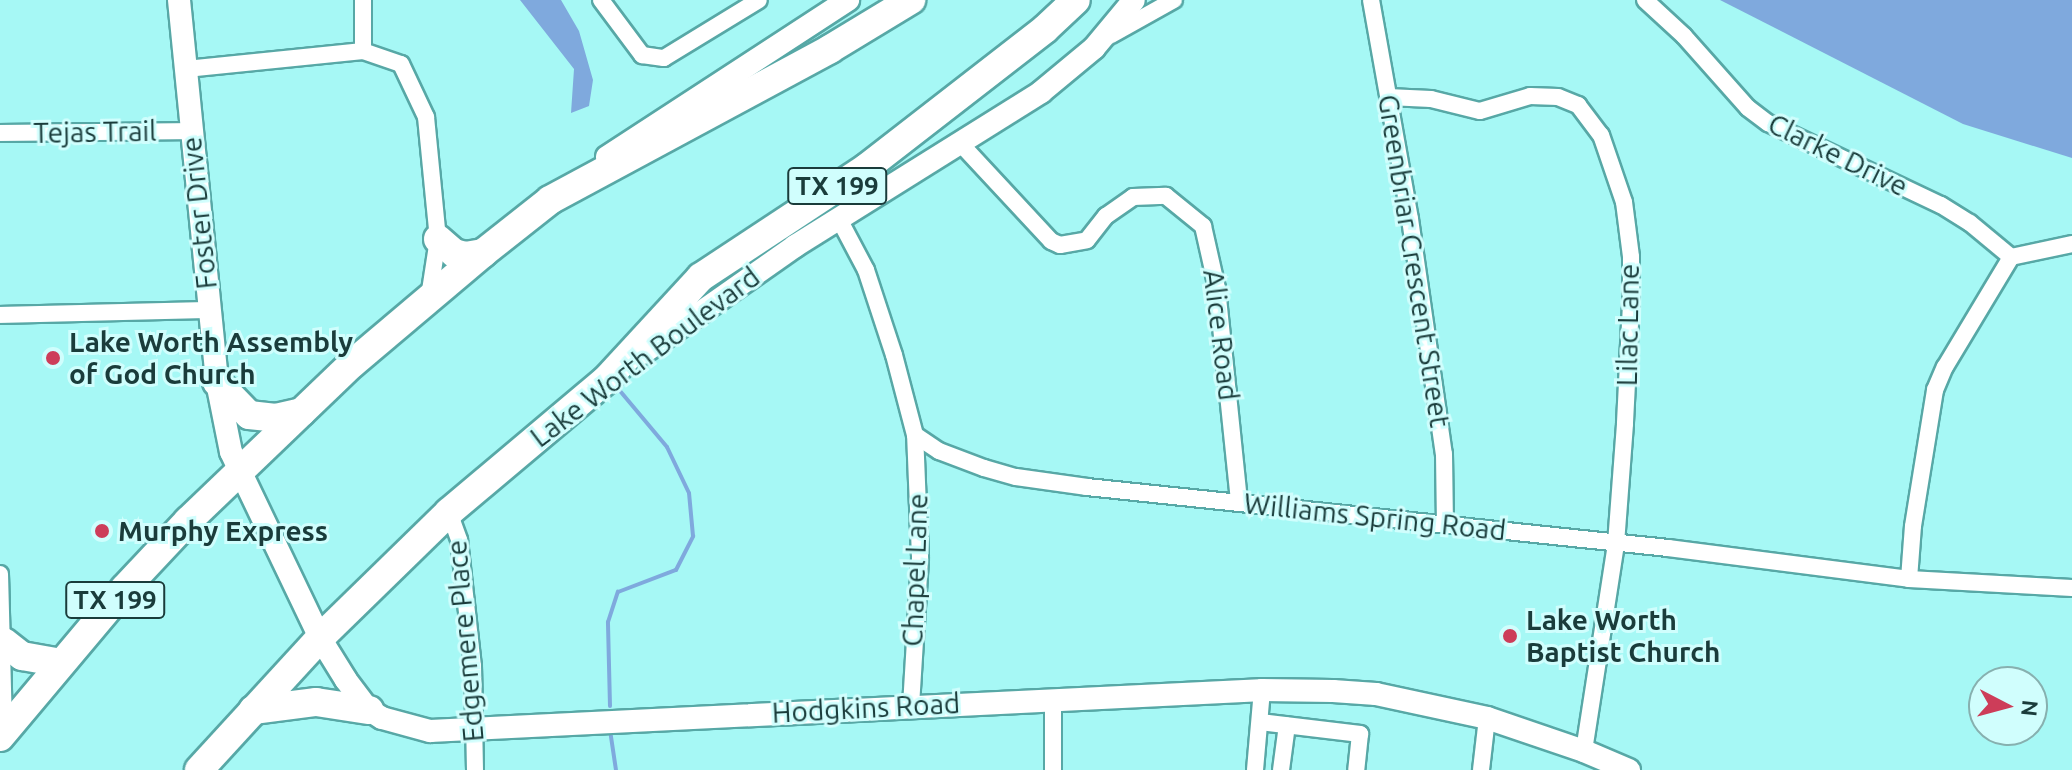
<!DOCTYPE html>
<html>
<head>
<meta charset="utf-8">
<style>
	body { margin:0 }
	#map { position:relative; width:2072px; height:770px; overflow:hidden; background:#a6f8f5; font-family:Ubuntu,sans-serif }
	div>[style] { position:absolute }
	.water>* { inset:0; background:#7fa9dd }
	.stream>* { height:4px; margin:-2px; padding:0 2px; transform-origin:2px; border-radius:2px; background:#7fa9dd }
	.roads { filter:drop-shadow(2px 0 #57a8a6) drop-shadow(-2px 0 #57a8a6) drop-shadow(0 2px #57a8a6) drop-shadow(0 -2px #57a8a6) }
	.street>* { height:16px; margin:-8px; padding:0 8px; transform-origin:8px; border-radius:8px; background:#fff }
	.secondary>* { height:22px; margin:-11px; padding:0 11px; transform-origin:11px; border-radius:11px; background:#fff }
	.highway>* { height:28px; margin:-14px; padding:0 14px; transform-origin:14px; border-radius:14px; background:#fff }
	.dots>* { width:22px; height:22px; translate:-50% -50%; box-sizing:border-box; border:4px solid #d0fefd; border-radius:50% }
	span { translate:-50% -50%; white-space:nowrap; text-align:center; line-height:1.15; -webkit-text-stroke:6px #d0fefd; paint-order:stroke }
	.shield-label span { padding:2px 6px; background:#d0fefd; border:2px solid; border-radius:6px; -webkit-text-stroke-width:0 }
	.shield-label { font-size:26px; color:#1a3c3b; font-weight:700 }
	.street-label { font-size:28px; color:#1a3c3b }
	.poi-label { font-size:28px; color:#1a3c3b; font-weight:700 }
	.left { translate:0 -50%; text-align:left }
	.north { position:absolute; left:1968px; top:666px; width:80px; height:80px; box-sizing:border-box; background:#d0fefd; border:2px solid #87b0af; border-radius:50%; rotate:96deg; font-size:22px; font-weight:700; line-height:32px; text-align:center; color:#1a3c3b }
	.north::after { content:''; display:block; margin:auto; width:28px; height:36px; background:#cd3d59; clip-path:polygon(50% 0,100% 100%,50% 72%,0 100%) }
</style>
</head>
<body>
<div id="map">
	<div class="water">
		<div style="clip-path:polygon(520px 0,561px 0,579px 31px,593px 80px,589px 106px,571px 113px,574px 69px)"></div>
		<div style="clip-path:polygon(1720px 0,2072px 0,2072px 158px,1963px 124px)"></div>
	</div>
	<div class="stream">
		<div style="left:610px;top:706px;width:84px;rotate:-91.4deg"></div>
		<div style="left:608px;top:622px;width:32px;rotate:-72deg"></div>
		<div style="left:618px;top:592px;width:62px;rotate:-20.8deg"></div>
		<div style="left:676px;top:570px;width:38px;rotate:-63deg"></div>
		<div style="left:693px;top:536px;width:43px;rotate:-95.3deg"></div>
		<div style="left:689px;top:493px;width:51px;rotate:-115.6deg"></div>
		<div style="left:667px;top:447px;width:73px;rotate:-130deg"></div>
		<div style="left:610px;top:730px;width:40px;rotate:81.5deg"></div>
	</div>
	<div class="roads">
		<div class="street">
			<div style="left:363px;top:0;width:51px;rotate:90deg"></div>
			<div style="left:601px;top:0;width:69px;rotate:53.3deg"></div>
			<div style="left:642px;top:55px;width:22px;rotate:8deg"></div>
			<div style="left:664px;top:58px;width:111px;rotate:-31.4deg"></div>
			<div style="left:1371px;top:0;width:222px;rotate:79.9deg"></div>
			<div style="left:1410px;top:219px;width:237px;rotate:81.8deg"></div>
			<div style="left:1444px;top:454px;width:70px;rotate:89.2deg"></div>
			<div style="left:1645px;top:0;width:53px;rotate:42.7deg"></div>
			<div style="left:1684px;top:36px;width:96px;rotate:48.4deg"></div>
			<div style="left:1748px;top:108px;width:25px;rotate:37deg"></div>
			<div style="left:1768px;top:123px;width:191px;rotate:25.4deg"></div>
			<div style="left:1941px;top:205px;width:34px;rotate:32deg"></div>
			<div style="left:1970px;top:223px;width:53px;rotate:39.7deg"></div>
			<div style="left:1111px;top:35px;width:72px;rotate:-29.1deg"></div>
			<div style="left:186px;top:69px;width:178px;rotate:-5.8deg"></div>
			<div style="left:363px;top:51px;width:40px;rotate:18.9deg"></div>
			<div style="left:401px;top:64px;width:59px;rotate:64.7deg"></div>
			<div style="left:426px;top:117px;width:123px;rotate:84.4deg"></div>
			<div style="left:438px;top:239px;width:59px;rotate:98.8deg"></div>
			<div style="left:1388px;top:97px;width:43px;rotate:2.7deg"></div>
			<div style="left:1431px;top:99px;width:50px;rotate:13.8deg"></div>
			<div style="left:1480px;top:111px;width:52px;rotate:-16.7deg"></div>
			<div style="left:1530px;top:96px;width:28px;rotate:2deg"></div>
			<div style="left:1558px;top:97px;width:22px;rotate:22deg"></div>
			<div style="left:1578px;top:105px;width:38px;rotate:53deg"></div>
			<div style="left:1601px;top:135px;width:71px;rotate:71.1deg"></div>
			<div style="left:1624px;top:202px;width:55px;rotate:82.7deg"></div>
			<div style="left:1631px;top:257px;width:47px;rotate:90deg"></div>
			<div style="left:1631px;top:304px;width:120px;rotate:92.9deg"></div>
			<div style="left:1625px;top:424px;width:120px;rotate:94.3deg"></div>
			<div style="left:1616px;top:544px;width:209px;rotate:98.8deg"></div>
			<div style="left:0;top:133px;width:191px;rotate:-0.6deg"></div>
			<div style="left:960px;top:143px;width:134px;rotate:47.1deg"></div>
			<div style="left:1051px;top:241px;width:10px;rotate:24deg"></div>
			<div style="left:1060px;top:245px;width:27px;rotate:-10deg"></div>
			<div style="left:1087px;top:240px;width:31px;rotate:-52deg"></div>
			<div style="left:1106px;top:216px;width:33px;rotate:-35deg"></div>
			<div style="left:1133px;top:197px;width:33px;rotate:-2deg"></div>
			<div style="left:1166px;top:196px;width:48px;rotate:39deg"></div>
			<div style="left:1203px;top:226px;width:64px;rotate:77.3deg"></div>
			<div style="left:1217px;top:288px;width:215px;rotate:84.1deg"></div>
			<div style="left:839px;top:219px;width:58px;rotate:62.1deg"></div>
			<div style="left:866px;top:270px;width:89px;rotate:71.8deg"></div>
			<div style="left:894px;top:355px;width:83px;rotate:75.3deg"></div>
			<div style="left:915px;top:435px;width:29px;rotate:34deg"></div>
			<div style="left:939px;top:451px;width:48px;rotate:20.7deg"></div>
			<div style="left:984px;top:468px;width:33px;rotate:16deg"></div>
			<div style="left:1016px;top:477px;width:72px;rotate:8deg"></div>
			<div style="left:1087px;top:487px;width:584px;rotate:5.99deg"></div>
			<div style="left:1668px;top:548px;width:243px;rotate:7.3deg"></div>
			<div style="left:1909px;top:579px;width:163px;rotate:3.2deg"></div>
			<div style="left:0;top:315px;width:209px;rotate:-1.4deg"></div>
			<div style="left:449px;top:512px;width:30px;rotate:70deg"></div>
			<div style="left:459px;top:540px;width:127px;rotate:83.7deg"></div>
			<div style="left:473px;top:666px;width:104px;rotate:88.9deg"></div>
			<div style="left:0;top:574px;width:158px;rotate:88.5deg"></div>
			<div style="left:1909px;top:579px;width:53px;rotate:-85.7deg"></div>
			<div style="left:1913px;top:526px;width:138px;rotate:-80.8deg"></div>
			<div style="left:1935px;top:390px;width:25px;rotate:-67deg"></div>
			<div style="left:1945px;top:367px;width:128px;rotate:-59deg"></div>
			<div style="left:2011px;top:257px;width:62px;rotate:-12deg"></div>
			<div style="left:1053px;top:700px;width:70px;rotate:90deg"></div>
			<div style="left:911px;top:706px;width:149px;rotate:-86.5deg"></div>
			<div style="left:920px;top:557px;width:122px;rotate:-92.3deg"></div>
			<div style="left:1260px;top:722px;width:101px;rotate:6.8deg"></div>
			<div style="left:1360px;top:734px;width:36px;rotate:96deg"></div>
			<div style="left:1255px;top:770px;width:80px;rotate:-85deg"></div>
			<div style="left:1281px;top:770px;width:45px;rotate:-82.4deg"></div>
			<div style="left:1481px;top:770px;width:52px;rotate:-83.4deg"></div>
		</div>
		<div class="secondary">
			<div style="left:179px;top:0;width:384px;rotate:84.3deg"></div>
			<div style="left:217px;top:382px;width:71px;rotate:78.7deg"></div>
			<div style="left:231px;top:452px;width:206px;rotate:64.4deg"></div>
			<div style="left:320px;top:638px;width:49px;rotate:58.2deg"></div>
			<div style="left:346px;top:680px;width:38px;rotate:53deg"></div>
			<div style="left:369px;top:710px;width:15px;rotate:32deg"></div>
			<div style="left:382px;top:718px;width:50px;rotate:15.2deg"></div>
			<div style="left:430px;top:731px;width:833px;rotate:-2.82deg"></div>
			<div style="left:1262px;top:690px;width:71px;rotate:0.8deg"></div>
			<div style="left:1333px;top:691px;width:43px;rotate:4deg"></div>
			<div style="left:1376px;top:694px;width:114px;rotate:12.2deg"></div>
			<div style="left:1487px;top:718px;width:102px;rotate:18.8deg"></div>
			<div style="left:1584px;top:751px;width:49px;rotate:22.9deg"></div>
			<div style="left:607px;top:157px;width:288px;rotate:-33.1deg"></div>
			<div style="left:643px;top:353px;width:186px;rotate:-35.1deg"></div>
			<div style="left:795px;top:246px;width:290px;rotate:-32deg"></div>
			<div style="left:1041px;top:92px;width:69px;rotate:-39.7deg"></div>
			<div style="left:1094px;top:48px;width:62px;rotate:-50.2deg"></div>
		</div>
		<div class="highway">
			<div style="left:438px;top:239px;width:21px;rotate:41deg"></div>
			<div style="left:454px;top:253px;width:11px;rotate:15deg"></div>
			<div style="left:465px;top:256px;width:18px;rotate:-9deg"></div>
			<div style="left:217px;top:382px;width:46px;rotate:45.9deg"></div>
			<div style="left:249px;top:415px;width:27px;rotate:6deg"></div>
			<div style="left:276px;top:418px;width:26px;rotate:-13deg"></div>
			<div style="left:4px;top:642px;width:23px;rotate:38deg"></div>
			<div style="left:22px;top:656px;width:40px;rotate:10deg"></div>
			<div style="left:253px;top:710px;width:64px;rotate:-7.2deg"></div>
			<div style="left:316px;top:702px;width:54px;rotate:8.6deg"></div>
			<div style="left:0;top:737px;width:194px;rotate:-50deg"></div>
			<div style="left:125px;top:588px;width:92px;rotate:-46.8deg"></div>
			<div style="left:188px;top:521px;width:228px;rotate:-43.8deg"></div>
			<div style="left:353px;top:363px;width:170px;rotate:-40.2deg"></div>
			<div style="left:483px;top:253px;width:85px;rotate:-38.3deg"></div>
			<div style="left:550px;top:200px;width:318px;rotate:-28.3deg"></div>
			<div style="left:830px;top:49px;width:95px;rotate:-31.2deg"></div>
			<div style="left:199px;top:770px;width:179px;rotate:-47.5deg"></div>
			<div style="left:320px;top:638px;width:180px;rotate:-44.3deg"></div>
			<div style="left:449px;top:512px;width:205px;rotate:-40.1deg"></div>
			<div style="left:606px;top:380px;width:140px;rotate:-47.3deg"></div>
			<div style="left:701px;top:277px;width:198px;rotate:-33.4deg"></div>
			<div style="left:866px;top:168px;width:227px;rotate:-37.8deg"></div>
			<div style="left:1045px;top:29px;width:42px;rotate:-43.1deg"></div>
		</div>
	</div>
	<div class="dots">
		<div style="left:53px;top:358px;background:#cd3d59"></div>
		<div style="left:102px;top:531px;background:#cd3d59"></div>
		<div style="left:1510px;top:636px;background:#cd3d59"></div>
	</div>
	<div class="shield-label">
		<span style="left:837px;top:186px">TX 199</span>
		<span style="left:115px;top:600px">TX 199</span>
	</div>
	<div class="street-label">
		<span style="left:95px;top:132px;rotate:-1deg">Tejas Trail</span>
		<span style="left:1838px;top:155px;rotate:26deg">Clarke Drive</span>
		<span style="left:199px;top:213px;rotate:-96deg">Foster Drive</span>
		<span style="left:1414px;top:261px;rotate:81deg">Greenbriar Crescent Street</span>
		<span style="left:1628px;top:325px;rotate:-89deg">Lilac Lane</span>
		<span style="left:1221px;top:335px;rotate:83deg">Alice Road</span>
		<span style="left:645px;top:357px;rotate:-37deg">Lake Worth Boulevard</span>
		<span style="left:1375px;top:517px;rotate:6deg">Williams Spring Road</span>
		<span style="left:915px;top:570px;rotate:-88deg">Chapel Lane</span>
		<span style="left:465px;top:641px;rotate:-95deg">Edgemere Place</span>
		<span style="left:866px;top:708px;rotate:-3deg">Hodgkins Road</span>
	</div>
	<div class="poi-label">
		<span class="left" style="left:69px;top:358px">Lake Worth Assembly<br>of God Church</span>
		<span class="left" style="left:118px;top:531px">Murphy Express</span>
		<span class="left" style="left:1526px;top:636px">Lake Worth<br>Baptist Church</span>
	</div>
	<div class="north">N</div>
</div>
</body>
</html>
